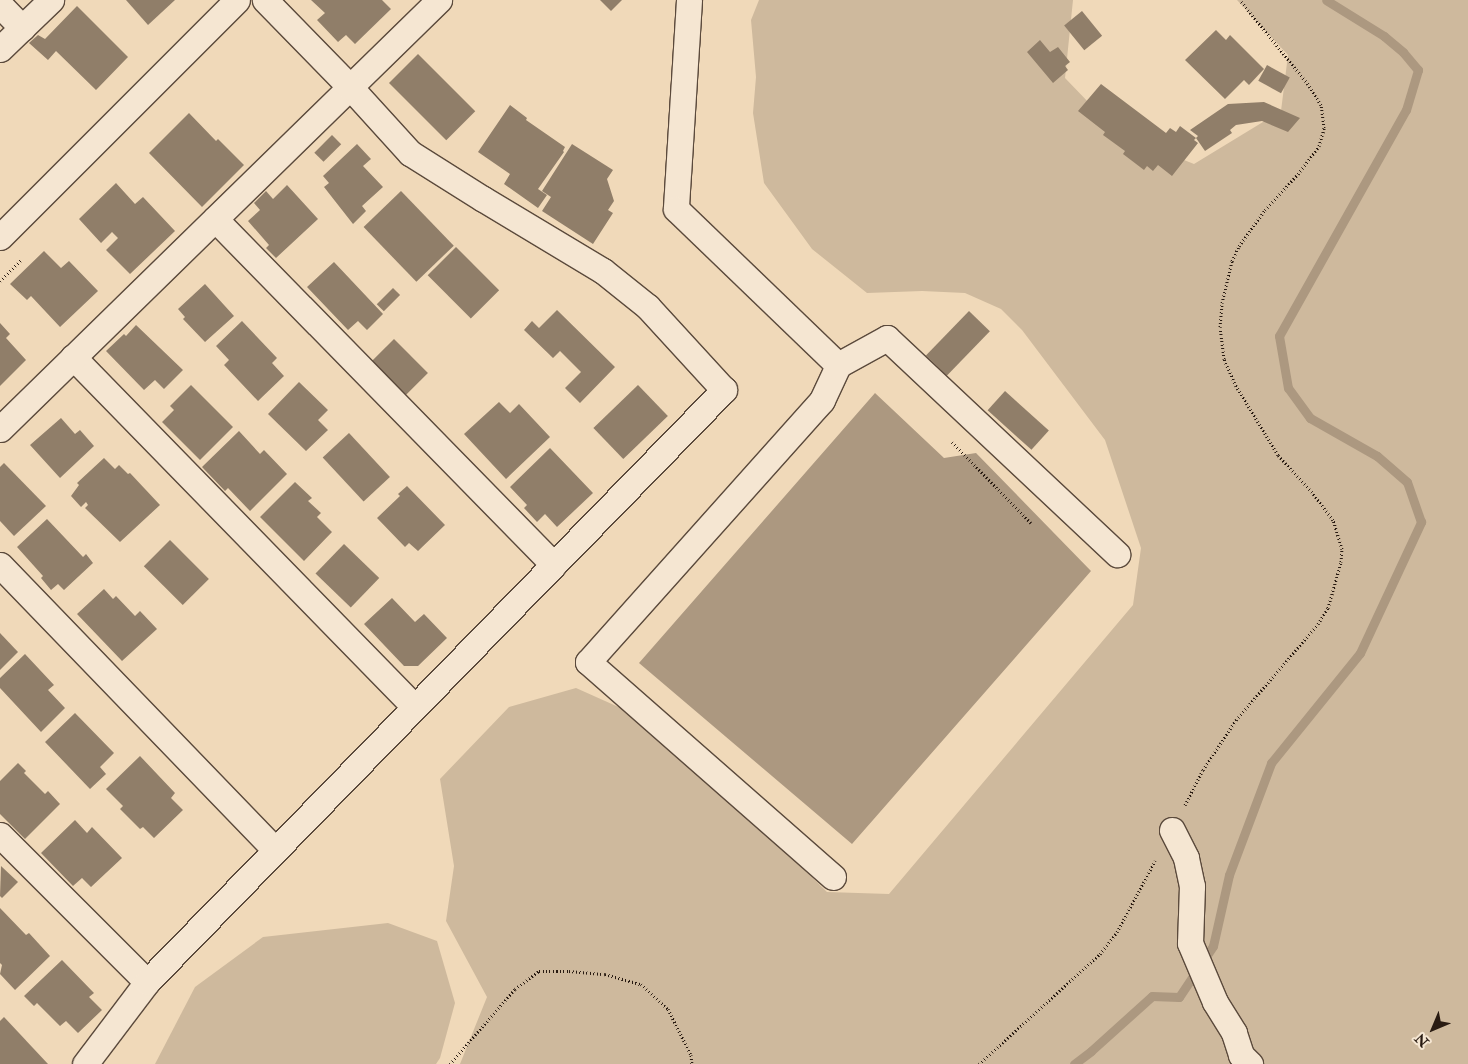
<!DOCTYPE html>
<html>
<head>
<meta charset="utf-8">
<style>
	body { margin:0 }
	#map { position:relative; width:1468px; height:1064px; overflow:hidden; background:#f0d9b9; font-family:"IM FELL Double Pica",serif }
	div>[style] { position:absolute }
	.green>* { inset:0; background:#ceb99d }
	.water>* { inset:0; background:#ac9880 }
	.stream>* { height:9px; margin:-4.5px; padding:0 4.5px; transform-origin:4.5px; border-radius:4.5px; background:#ac9880 }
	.building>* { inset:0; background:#907e69; transform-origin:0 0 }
	.path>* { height:3px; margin-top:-1.5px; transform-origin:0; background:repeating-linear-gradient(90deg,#291b12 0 1px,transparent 0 3.5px) }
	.roads { filter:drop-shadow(1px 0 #5b4a3c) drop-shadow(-1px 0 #5b4a3c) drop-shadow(0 1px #5b4a3c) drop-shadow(0 -1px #5b4a3c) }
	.street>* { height:25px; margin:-12.5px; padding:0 12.5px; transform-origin:12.5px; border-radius:12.5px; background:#f5e6d2 }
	span { translate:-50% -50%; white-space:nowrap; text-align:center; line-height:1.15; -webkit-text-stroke:4.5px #f5e6d2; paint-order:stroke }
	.north { position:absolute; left:1408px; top:1004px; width:50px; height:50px; -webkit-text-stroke:4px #f5e6d2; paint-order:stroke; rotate:225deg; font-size:14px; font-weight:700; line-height:20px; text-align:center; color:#291b12 }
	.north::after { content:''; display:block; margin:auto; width:18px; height:22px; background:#291b12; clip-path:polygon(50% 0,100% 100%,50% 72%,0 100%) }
</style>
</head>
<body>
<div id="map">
	<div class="green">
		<div style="clip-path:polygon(759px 0,1073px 0,1065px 78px,1119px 134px,1194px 164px,1281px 111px,1288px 55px,1237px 0,1468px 0,1468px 1064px,460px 1064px,487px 997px,446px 921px,454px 866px,440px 779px,509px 707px,576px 688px,652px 722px,827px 892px,889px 894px,1133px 605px,1141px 548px,1105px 440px,1022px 330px,1001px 309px,965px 293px,922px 291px,867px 293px,812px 249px,764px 183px,753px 113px,756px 77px,751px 20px)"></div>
		<div style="clip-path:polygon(388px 923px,437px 941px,455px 1003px,440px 1058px,436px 1064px,155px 1064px,195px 987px,263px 937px)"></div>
	</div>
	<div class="water">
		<div style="clip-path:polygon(875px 393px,944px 458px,976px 453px,1091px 571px,852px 844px,639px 663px)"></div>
	</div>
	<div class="stream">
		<div style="left:1074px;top:1064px;width:21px;rotate:-37deg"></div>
		<div style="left:1091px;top:1051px;width:82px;rotate:-42deg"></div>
		<div style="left:1152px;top:996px;width:27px;rotate:2deg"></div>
		<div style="left:1179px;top:997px;width:61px;rotate:-56.3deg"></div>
		<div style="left:1213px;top:946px;width:73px;rotate:-77.3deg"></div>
		<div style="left:1229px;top:875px;width:120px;rotate:-69.4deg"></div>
		<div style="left:1271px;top:763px;width:141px;rotate:-51deg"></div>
		<div style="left:1360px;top:653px;width:145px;rotate:-65deg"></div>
		<div style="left:1421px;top:522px;width:42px;rotate:-109.3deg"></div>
		<div style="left:1407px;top:482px;width:40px;rotate:-139deg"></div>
		<div style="left:1377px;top:456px;width:77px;rotate:-150.4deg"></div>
		<div style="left:1310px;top:418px;width:37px;rotate:-126deg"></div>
		<div style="left:1288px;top:388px;width:53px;rotate:-99.8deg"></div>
		<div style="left:1279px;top:336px;width:259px;rotate:-60.7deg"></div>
		<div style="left:1406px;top:110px;width:42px;rotate:-73.3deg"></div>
		<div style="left:1418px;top:70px;width:23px;rotate:-130deg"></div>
		<div style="left:1403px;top:52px;width:25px;rotate:-140deg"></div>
		<div style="left:1384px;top:36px;width:68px;rotate:-148.2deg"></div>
	</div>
	<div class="building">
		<div style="clip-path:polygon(126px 0,175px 0,148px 25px)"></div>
		<div style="clip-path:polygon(311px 0,382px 0,391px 9px,355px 44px,346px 35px,338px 42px,317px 20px,325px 13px)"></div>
		<div style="clip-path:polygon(600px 0,622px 0,611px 11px)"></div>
		<div style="clip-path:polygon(77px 6px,128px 57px,96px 90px,56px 51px,48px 60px,29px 43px,38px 35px,45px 39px)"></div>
		<div style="left:1082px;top:11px;width:32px;height:23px;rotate:51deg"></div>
		<div style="clip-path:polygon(1216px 30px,1226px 40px,1230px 35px,1264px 69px,1249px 85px,1244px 80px,1225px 99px,1185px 60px)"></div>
		<div style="clip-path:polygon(1040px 40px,1050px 52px,1058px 47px,1070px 62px,1065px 66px,1068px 70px,1053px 83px,1027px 52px)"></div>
		<div style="left:418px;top:54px;width:81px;height:41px;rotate:45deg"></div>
		<div style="left:1267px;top:65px;width:26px;height:18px;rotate:29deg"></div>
		<div style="clip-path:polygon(1101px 84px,1166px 133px,1170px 128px,1176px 132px,1180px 126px,1196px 138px,1194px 140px,1198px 143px,1172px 176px,1158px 165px,1153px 171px,1147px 166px,1144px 170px,1123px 154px,1125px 151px,1103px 135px,1105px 132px,1078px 111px)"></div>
		<div style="clip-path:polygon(1264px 102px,1300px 118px,1288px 132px,1262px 121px,1236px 125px,1230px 130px,1232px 133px,1205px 151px,1196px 138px,1198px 136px,1190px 130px,1228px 104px)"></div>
		<div style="clip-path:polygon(510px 105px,527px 118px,526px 120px,565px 147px,563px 151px,564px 152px,538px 189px,547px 195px,538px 208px,504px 184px,510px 174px,478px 152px)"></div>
		<div style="clip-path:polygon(189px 113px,216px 141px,218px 139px,244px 165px,202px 207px,149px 153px)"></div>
		<div style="left:332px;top:135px;width:13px;height:25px;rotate:45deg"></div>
		<div style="clip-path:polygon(357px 144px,371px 159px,363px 166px,383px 187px,362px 206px,366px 211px,353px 224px,324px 187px,329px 183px,323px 176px)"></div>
		<div style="clip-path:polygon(572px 144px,613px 170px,607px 179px,614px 201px,608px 210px,613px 213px,593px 244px,542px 211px,551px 197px,542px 191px)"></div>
		<div style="clip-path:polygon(116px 183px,135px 204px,143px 197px,175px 231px,130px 274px,106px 250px,118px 238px,112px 232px,101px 243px,79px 219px)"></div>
		<div style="clip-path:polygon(287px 185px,318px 219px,276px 258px,266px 248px,269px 245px,248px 221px,260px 210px,254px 203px,266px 191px,273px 199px)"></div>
		<div style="left:401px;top:191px;width:76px;height:52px;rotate:46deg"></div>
		<div style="left:456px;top:247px;width:61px;height:40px;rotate:45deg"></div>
		<div style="clip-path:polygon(44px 251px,61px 268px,69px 261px,98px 291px,60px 327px,31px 296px,27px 300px,10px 284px)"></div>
		<div style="clip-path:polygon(334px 262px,383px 314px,367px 330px,358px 321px,348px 330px,307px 287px)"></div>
		<div style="clip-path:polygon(205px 284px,234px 316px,205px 342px,183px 319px,185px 317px,178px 309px)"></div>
		<div style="left:393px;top:288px;width:10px;height:23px;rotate:45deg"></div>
		<div style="clip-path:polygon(557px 310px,615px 367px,580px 403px,565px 388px,581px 372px,560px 351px,553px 358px,524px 330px,532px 321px,539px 328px)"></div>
		<div style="left:969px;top:311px;width:29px;height:62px;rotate:44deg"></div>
		<div style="clip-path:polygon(242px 321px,277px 358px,272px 363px,284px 376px,258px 401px,224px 365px,229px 360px,216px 346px)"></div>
		<div style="clip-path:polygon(0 323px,10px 334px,6px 338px,26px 360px,0 386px)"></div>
		<div style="clip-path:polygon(136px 325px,183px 370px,164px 389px,155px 380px,144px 390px,106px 351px,124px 334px,126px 336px)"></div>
		<div style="left:394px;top:339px;width:48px;height:33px;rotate:45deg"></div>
		<div style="clip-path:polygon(299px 382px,328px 410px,318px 420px,328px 430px,306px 451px,268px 414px)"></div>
		<div style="clip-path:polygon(191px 385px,233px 427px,200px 460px,162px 422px,174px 410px,170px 406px)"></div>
		<div style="left:638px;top:385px;width:43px;height:62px;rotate:46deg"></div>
		<div style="left:1005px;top:391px;width:59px;height:26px;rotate:42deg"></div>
		<div style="clip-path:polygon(499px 402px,510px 413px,519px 404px,550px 437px,506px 479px,464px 434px)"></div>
		<div style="clip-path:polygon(61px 418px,75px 434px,80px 430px,94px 446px,60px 478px,30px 445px)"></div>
		<div style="clip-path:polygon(239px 431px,260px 454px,264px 450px,287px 474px,250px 511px,228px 488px,225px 491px,202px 467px)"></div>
		<div style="left:349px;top:433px;width:60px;height:36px;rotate:47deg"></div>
		<div style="clip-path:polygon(550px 448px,593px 493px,557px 527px,545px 514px,537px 522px,524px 508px,527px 505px,510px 487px)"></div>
		<div style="clip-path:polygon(104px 458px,115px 469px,119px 465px,128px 474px,130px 473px,160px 505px,120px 542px,85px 508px,88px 505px,86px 502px,81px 507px,71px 496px,79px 485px,77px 483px)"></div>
		<div style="clip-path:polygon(4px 463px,46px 506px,14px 536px,0 521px,0 467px)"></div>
		<div style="clip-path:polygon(295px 482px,312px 498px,308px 501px,321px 513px,317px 517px,332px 532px,304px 561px,260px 517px)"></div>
		<div style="clip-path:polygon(407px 486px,445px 525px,418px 551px,409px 543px,405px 547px,377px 518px,400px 496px,398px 494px)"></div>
		<div style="clip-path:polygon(47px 519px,83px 557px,86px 554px,93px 563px,64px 590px,58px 584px,51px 590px,41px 578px,43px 576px,17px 547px)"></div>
		<div style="left:170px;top:540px;width:55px;height:37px;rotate:45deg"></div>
		<div style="left:344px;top:544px;width:49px;height:41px;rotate:44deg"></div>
		<div style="clip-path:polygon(104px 589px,113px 599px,116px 596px,135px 616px,140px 611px,157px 629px,122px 661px,77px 614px)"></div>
		<div style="clip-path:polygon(392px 598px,415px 622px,424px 614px,447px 638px,418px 666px,404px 666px,364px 624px)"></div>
		<div style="clip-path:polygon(0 633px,18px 652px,0 670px)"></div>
		<div style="clip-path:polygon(25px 654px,54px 685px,48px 690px,65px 708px,41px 732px,0 688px,0 678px)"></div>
		<div style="clip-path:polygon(75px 713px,114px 753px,100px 767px,106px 774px,90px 789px,45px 742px)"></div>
		<div style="clip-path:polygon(140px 756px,175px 793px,171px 798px,183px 810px,154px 838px,143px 827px,140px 829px,120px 809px,123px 806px,106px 789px)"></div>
		<div style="clip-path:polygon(18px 763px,26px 771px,24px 773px,45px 794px,48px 791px,60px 804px,25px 839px,0 814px,0 781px)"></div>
		<div style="clip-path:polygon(75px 820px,87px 833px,92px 827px,122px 858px,91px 887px,82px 878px,73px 886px,41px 853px)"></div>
		<div style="clip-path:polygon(1px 866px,18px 882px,2px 898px,0 896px)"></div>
		<div style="clip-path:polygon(0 908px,26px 935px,29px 933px,50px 956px,15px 990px,0 974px,2px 965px,0 963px)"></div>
		<div style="clip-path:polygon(62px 960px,94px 993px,89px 997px,102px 1010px,78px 1033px,66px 1021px,60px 1026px,37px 1003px,34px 1006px,24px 996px)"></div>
		<div style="clip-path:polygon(4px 1017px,48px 1064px,0 1064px,0 1021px)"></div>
	</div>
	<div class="path">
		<div style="left:0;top:281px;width:31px;rotate:-45deg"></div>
		<div style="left:952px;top:442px;width:113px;rotate:45.7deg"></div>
		<div style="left:1185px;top:805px;width:39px;rotate:-63deg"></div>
		<div style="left:1203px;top:770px;width:60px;rotate:-56.6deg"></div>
		<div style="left:1236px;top:720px;width:126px;rotate:-49.5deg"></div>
		<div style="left:1318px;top:624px;width:19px;rotate:-58deg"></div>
		<div style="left:1328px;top:608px;width:48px;rotate:-74.2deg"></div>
		<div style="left:1341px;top:562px;width:13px;rotate:-86deg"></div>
		<div style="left:1342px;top:549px;width:30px;rotate:-107deg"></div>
		<div style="left:1333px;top:520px;width:35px;rotate:-127deg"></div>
		<div style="left:1312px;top:492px;width:50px;rotate:-132.6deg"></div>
		<div style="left:1278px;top:455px;width:81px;rotate:-121.3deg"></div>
		<div style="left:1236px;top:386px;width:30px;rotate:-114deg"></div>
		<div style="left:1224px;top:359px;width:32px;rotate:-97deg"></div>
		<div style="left:1220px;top:327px;width:24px;rotate:-85deg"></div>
		<div style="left:1222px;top:303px;width:43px;rotate:-76.6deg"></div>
		<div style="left:1232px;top:261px;width:17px;rotate:-65deg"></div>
		<div style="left:1239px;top:246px;width:44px;rotate:-54.2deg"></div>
		<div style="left:1265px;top:210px;width:49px;rotate:-47.5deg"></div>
		<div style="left:1298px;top:174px;width:35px;rotate:-53deg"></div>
		<div style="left:1319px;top:146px;width:19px;rotate:-74deg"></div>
		<div style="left:1324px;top:128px;width:23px;rotate:-97deg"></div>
		<div style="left:1321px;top:105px;width:25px;rotate:-122deg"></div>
		<div style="left:1308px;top:84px;width:108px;rotate:-129deg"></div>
		<div style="left:450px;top:1064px;width:99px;rotate:-49.1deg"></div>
		<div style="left:515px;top:989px;width:30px;rotate:-37deg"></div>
		<div style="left:539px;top:971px;width:30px"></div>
		<div style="left:569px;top:971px;width:36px;rotate:5deg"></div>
		<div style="left:605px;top:974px;width:37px;rotate:16deg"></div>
		<div style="left:641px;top:984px;width:37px;rotate:43deg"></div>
		<div style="left:668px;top:1009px;width:51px;rotate:63.4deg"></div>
		<div style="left:691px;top:1055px;width:9px;rotate:84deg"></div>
		<div style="left:979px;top:1064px;width:164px;rotate:-42.3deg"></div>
		<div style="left:1100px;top:954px;width:28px;rotate:-52deg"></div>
		<div style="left:1117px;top:932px;width:81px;rotate:-61.8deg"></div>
	</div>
	<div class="roads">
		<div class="street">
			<div style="left:689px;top:0;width:209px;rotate:93.6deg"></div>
			<div style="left:676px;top:209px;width:225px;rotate:43.9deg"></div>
			<div style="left:0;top:5px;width:32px;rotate:46deg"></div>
			<div style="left:0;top:49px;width:71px;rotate:-43.9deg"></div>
			<div style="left:215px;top:219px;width:484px;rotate:45.6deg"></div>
			<div style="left:0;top:237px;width:335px;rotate:-45deg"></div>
			<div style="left:73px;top:357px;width:488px;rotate:45.7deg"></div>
			<div style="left:0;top:429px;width:614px;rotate:-44.34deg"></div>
			<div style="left:0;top:565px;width:396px;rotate:46deg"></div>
			<div style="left:1172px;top:830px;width:31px;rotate:63deg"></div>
			<div style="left:1186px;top:858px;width:29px;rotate:78deg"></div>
			<div style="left:1192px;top:886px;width:57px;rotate:92deg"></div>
			<div style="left:1190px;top:943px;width:64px;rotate:67deg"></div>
			<div style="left:1215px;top:1002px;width:36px;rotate:58deg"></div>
			<div style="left:1234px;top:1033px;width:23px;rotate:72deg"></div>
			<div style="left:1241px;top:1055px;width:13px;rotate:45deg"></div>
			<div style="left:0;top:835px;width:208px;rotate:45deg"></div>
			<div style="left:833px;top:877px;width:326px;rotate:-138.7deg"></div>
			<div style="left:588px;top:662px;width:351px;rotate:-48.2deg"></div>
			<div style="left:822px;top:400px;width:38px;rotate:-65deg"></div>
			<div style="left:838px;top:365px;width:56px;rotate:-28.9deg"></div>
			<div style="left:887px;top:338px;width:316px;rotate:43.2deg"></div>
			<div style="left:85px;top:1064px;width:103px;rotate:-52.9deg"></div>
			<div style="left:147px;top:982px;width:827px;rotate:-45.74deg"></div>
			<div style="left:724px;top:390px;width:113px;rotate:-132.5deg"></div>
			<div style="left:648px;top:307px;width:58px;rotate:-141.3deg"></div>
			<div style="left:603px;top:271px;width:140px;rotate:-149deg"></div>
			<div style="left:483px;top:199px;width:86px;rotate:-147.8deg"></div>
			<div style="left:410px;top:153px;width:89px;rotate:-132.3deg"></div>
			<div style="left:350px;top:87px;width:122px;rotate:-134.3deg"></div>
		</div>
	</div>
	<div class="north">N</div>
</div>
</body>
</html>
